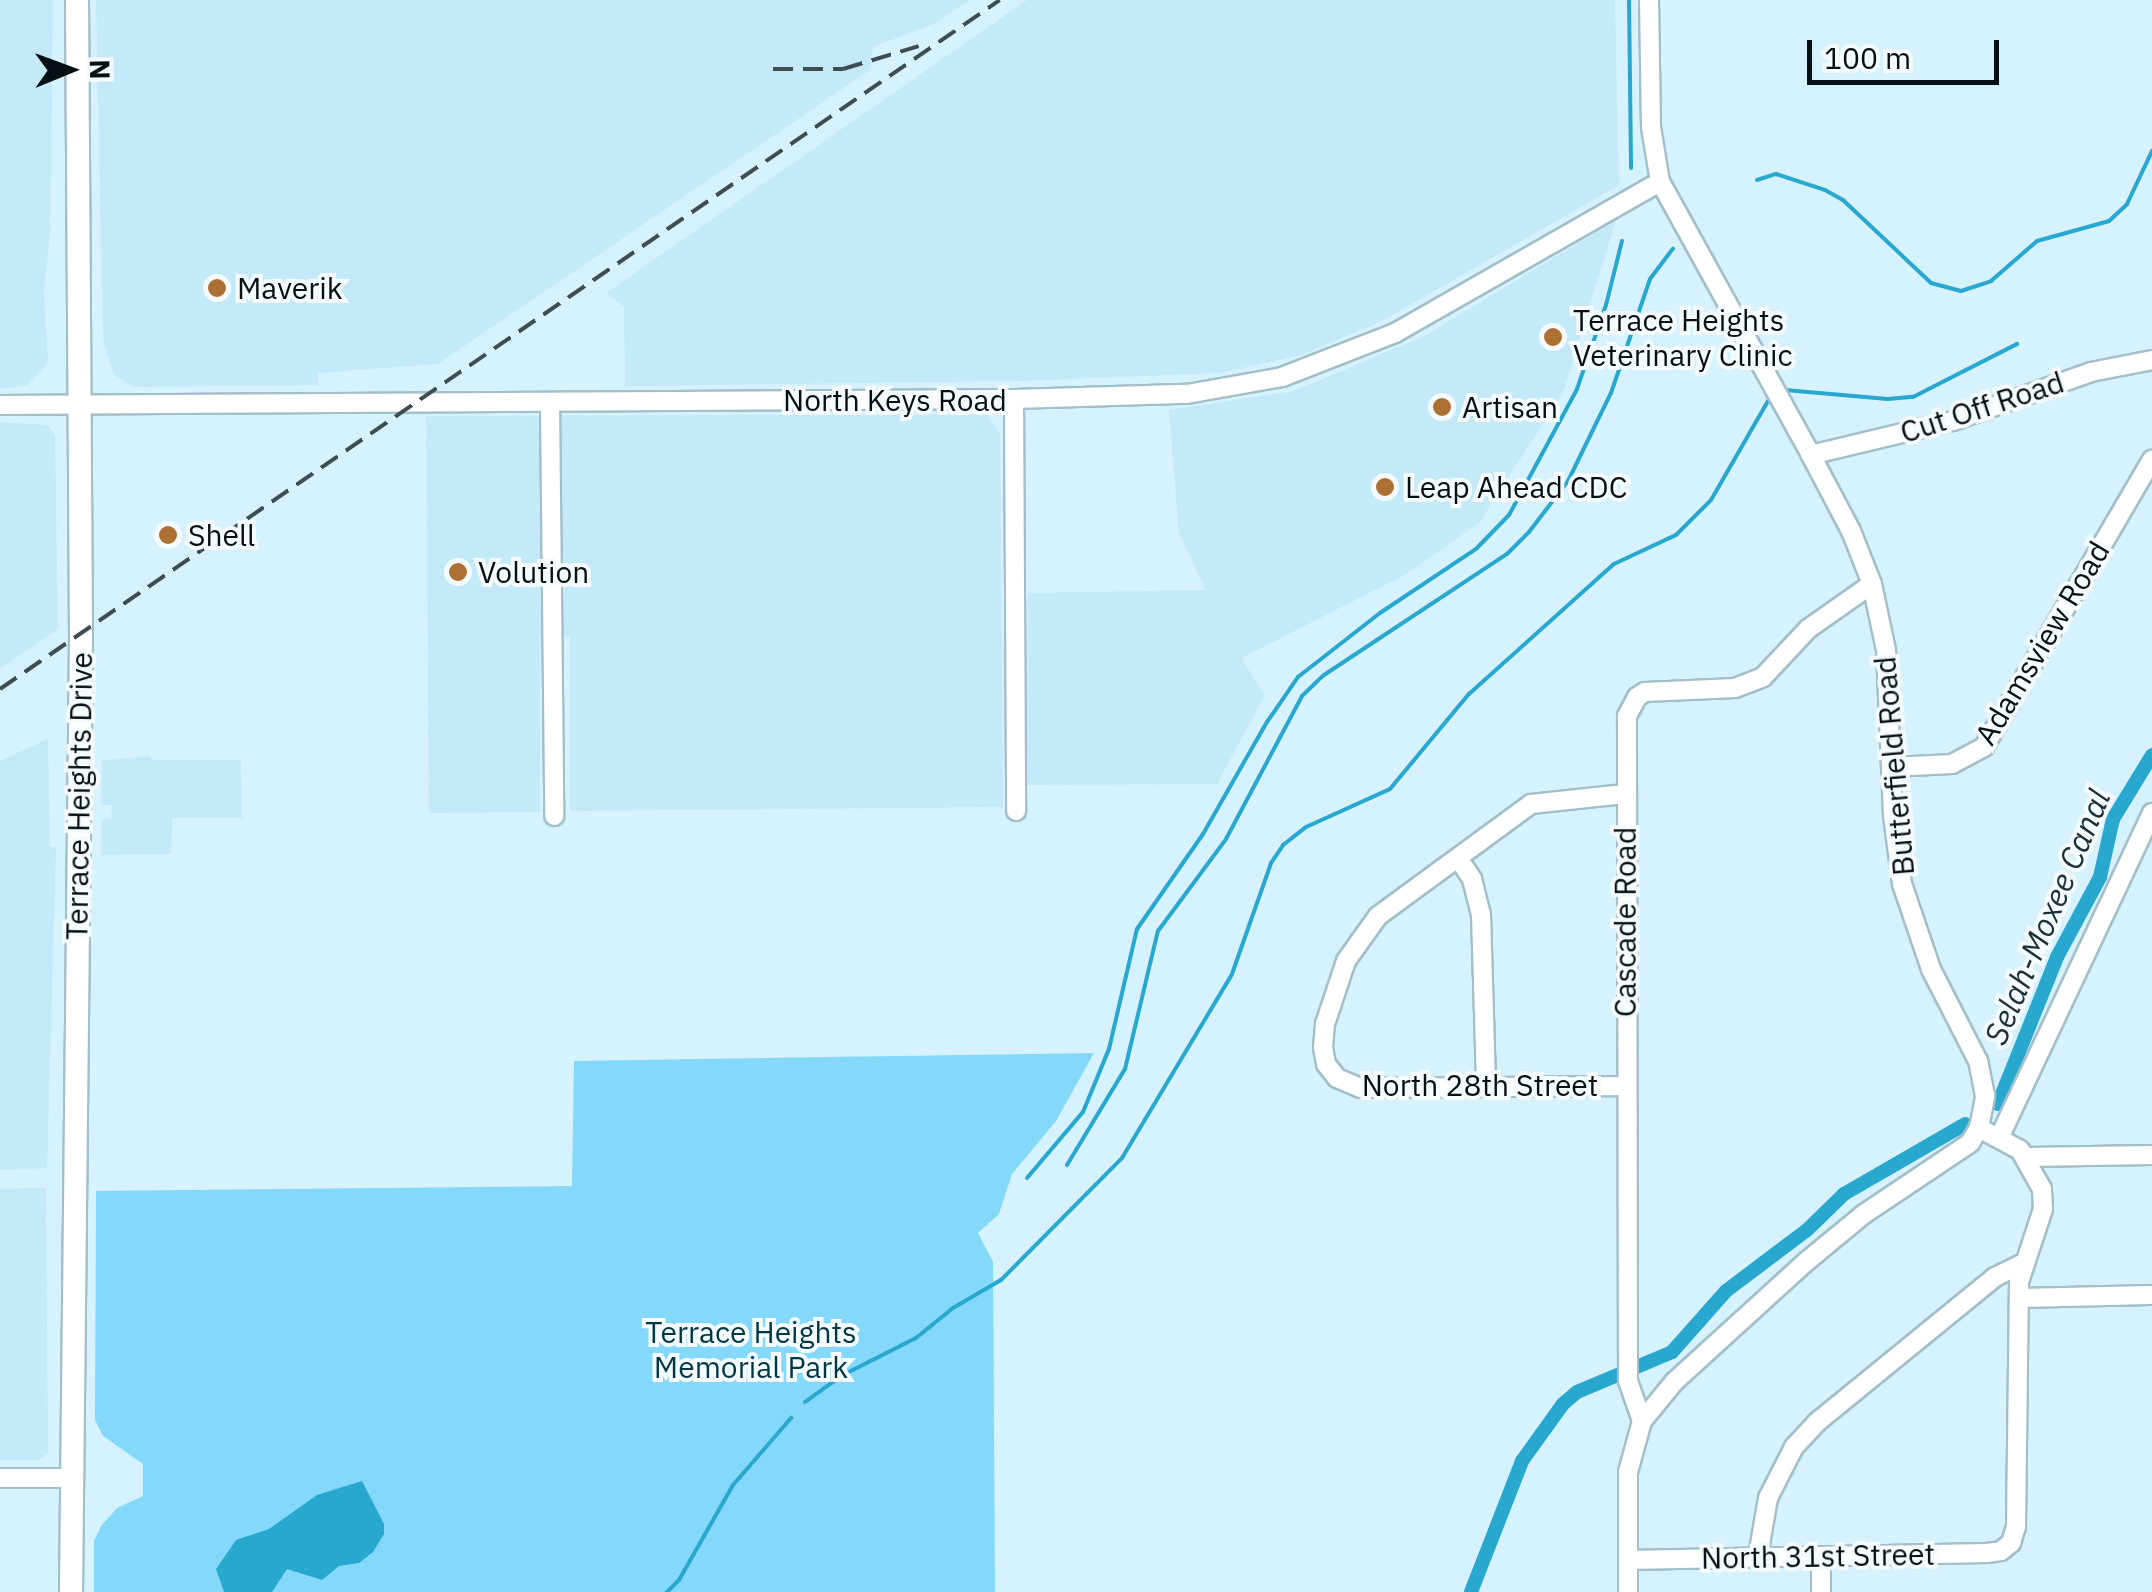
<!DOCTYPE html>
<html>
<head>
<meta charset="utf-8">
<style>
	body { margin:0 }
	#map { position:relative; width:2152px; height:1592px; overflow:hidden; background:#d6f2fe; font-family:"IBM Plex Sans",sans-serif }
	div>[style] { position:absolute }
	.built>* { inset:0; background:#c4e9f9 }
	.green>* { inset:0; background:#84d9fa }
	.water>* { inset:0; background:#28a7cf }
	.stream>* { height:4px; margin:-2px; padding:0 2px; transform-origin:2px; border-radius:2px; background:#28a7cf }
	.canal>* { height:14px; margin:-7px; padding:0 7px; transform-origin:7px; border-radius:7px; background:#28a7cf }
	.roads { filter:drop-shadow(2px 0 #a3bfca) drop-shadow(-2px 0 #a3bfca) drop-shadow(0 2px #a3bfca) drop-shadow(0 -2px #a3bfca) }
	.minor>* { height:18px; margin:-9px; padding:0 9px; transform-origin:9px; border-radius:9px; background:#fff }
	.major>* { height:22px; margin:-11px; padding:0 11px; transform-origin:11px; border-radius:11px; background:#fff }
	.rail>* { height:4px; margin-top:-2px; transform-origin:0; background:repeating-linear-gradient(90deg,#3f4d53 0 20px,transparent 0 30px) }
	.dots>* { width:28px; height:28px; translate:-50% -50%; box-sizing:border-box; border:5px solid #f5fbfd; border-radius:50% }
	span { translate:-50% -50%; white-space:nowrap; text-align:center; line-height:1.15; -webkit-text-stroke:8px #f5fbfd; paint-order:stroke }
	.poi-label { font-size:30px; color:#060f13 }
	.left { translate:0 -50%; text-align:left }
	.street-label { font-size:30px; color:#060f13 }
	.park-label { font-size:30px; color:#003747 }
	.water-label { font-size:32px; color:#1b3038; font-style:italic }
	.north { position:absolute; left:20px; top:20px; width:100px; height:100px; -webkit-text-stroke:8px #f5fbfd; paint-order:stroke; rotate:89deg; font-size:28px; font-weight:700; line-height:40px; text-align:center; color:#060f13 }
	.north::after { content:''; display:block; margin:auto; width:35px; height:45px; background:#060f13; clip-path:polygon(50% 0,100% 100%,50% 72%,0 100%) }
	.scale { position:absolute; left:1807px; top:40px; width:192px; height:45px; box-sizing:border-box; border:5px solid #060f13; border-top:0; padding-left:12px; font-size:30px; line-height:35px; white-space:nowrap; color:#060f13; -webkit-text-stroke:8px #f5fbfd; paint-order:stroke }
</style>
</head>
<body>
<div id="map">
	<div class="built">
		<div style="clip-path:polygon(0 0,53px 0,50px 235px,44px 291px,48px 362px,28px 385px,7px 388px,0 388px)"></div>
		<div style="clip-path:polygon(96px 0,970px 0,933px 24px,873px 47px,870px 70px,438px 364px,318px 373px,318px 385px,133px 387px,113px 374px,103px 339px)"></div>
		<div style="clip-path:polygon(1027px 0,1615px 0,1619px 185px,1382px 321px,1302px 355px,1219px 373px,1021px 381px,625px 386px,624px 307px,606px 293px)"></div>
		<div style="clip-path:polygon(1616px 220px,1563px 393px,1479px 523px,1405px 575px,1241px 658px,1265px 695px,1217px 784px,1027px 785px,1028px 593px,1206px 590px,1179px 534px,1169px 410px,1294px 391px,1351px 367px,1426px 335px)"></div>
		<div style="clip-path:polygon(986px 414px,1000px 433px,1003px 807px,570px 811px,570px 636px,540px 636px,540px 812px,429px 813px,426px 416px)"></div>
		<div style="clip-path:polygon(0 422px,49px 425px,55px 436px,58px 629px,0 669px)"></div>
		<div style="clip-path:polygon(48px 739px,50px 847px,56px 847px,47px 1168px,0 1170px,0 761px)"></div>
		<div style="clip-path:polygon(148px 756px,153px 760px,241px 760px,242px 818px,172px 818px,171px 854px,101px 855px,102px 819px,111px 819px,112px 805px,101px 805px,102px 761px)"></div>
		<div style="clip-path:polygon(46px 1188px,48px 1453px,39px 1460px,0 1460px,0 1189px)"></div>
	</div>
	<div class="green">
		<div style="clip-path:polygon(1094px 1053px,1056px 1121px,1012px 1174px,999px 1214px,978px 1233px,993px 1262px,995px 1592px,94px 1592px,94px 1541px,101px 1526px,117px 1508px,143px 1496px,143px 1464px,103px 1436px,95px 1420px,96px 1191px,572px 1186px,574px 1061px)"></div>
	</div>
	<div class="water">
		<div style="clip-path:polygon(362px 1481px,384px 1524px,384px 1534px,373px 1552px,359px 1563px,339px 1566px,322px 1580px,287px 1569px,272px 1592px,224px 1592px,216px 1569px,236px 1540px,269px 1529px,317px 1495px)"></div>
	</div>
	<div class="stream">
		<div style="left:1629px;top:0;width:168px;rotate:89.3deg"></div>
		<div style="left:1757px;top:180px;width:20px;rotate:-18deg"></div>
		<div style="left:1776px;top:174px;width:52px;rotate:18.1deg"></div>
		<div style="left:1825px;top:190px;width:21px;rotate:29deg"></div>
		<div style="left:1843px;top:200px;width:121px;rotate:43.3deg"></div>
		<div style="left:1931px;top:283px;width:31px;rotate:15deg"></div>
		<div style="left:1961px;top:291px;width:32px;rotate:-18deg"></div>
		<div style="left:1991px;top:281px;width:61px;rotate:-41deg"></div>
		<div style="left:2037px;top:241px;width:75px;rotate:-15.5deg"></div>
		<div style="left:2109px;top:221px;width:25px;rotate:-43deg"></div>
		<div style="left:2127px;top:204px;width:59px;rotate:-64.7deg"></div>
		<div style="left:1785px;top:390px;width:103px;rotate:5deg"></div>
		<div style="left:1888px;top:399px;width:25px;rotate:-5deg"></div>
		<div style="left:1913px;top:397px;width:117px;rotate:-27deg"></div>
		<div style="left:1067px;top:1165px;width:112px;rotate:-58.9deg"></div>
		<div style="left:1125px;top:1069px;width:142px;rotate:-76.6deg"></div>
		<div style="left:1158px;top:931px;width:114px;rotate:-53.5deg"></div>
		<div style="left:1226px;top:839px;width:162px;rotate:-62deg"></div>
		<div style="left:1302px;top:696px;width:30px;rotate:-44deg"></div>
		<div style="left:1324px;top:675px;width:219px;rotate:-33.5deg"></div>
		<div style="left:1507px;top:554px;width:31px;rotate:-45deg"></div>
		<div style="left:1529px;top:532px;width:64px;rotate:-52.6deg"></div>
		<div style="left:1568px;top:481px;width:98px;rotate:-64deg"></div>
		<div style="left:1611px;top:393px;width:120px;rotate:-71.1deg"></div>
		<div style="left:1650px;top:279px;width:38px;rotate:-53deg"></div>
		<div style="left:1027px;top:1178px;width:87px;rotate:-49.7deg"></div>
		<div style="left:1083px;top:1112px;width:68px;rotate:-67.6deg"></div>
		<div style="left:1109px;top:1049px;width:123px;rotate:-76.9deg"></div>
		<div style="left:1137px;top:929px;width:116px;rotate:-55.2deg"></div>
		<div style="left:1203px;top:834px;width:129px;rotate:-60.3deg"></div>
		<div style="left:1267px;top:722px;width:55px;rotate:-55.4deg"></div>
		<div style="left:1298px;top:677px;width:104px;rotate:-38deg"></div>
		<div style="left:1380px;top:613px;width:115px;rotate:-33.7deg"></div>
		<div style="left:1476px;top:549px;width:47px;rotate:-45.9deg"></div>
		<div style="left:1509px;top:515px;width:143px;rotate:-61.6deg"></div>
		<div style="left:1577px;top:389px;width:89px;rotate:-71deg"></div>
		<div style="left:1606px;top:305px;width:66px;rotate:-76deg"></div>
		<div style="left:805px;top:1402px;width:44px;rotate:-35.8deg"></div>
		<div style="left:841px;top:1376px;width:84px;rotate:-26.9deg"></div>
		<div style="left:916px;top:1338px;width:48px;rotate:-39deg"></div>
		<div style="left:953px;top:1308px;width:56px;rotate:-30.3deg"></div>
		<div style="left:1001px;top:1280px;width:172px;rotate:-45.2deg"></div>
		<div style="left:1122px;top:1158px;width:214px;rotate:-59.1deg"></div>
		<div style="left:1232px;top:974px;width:118px;rotate:-70.6deg"></div>
		<div style="left:1271px;top:863px;width:22px;rotate:-56deg"></div>
		<div style="left:1283px;top:845px;width:29px;rotate:-38deg"></div>
		<div style="left:1306px;top:827px;width:92px;rotate:-24.3deg"></div>
		<div style="left:1390px;top:789px;width:124px;rotate:-50.3deg"></div>
		<div style="left:1469px;top:694px;width:195px;rotate:-41.9deg"></div>
		<div style="left:1614px;top:564px;width:68px;rotate:-25.1deg"></div>
		<div style="left:1676px;top:535px;width:49px;rotate:-45deg"></div>
		<div style="left:1711px;top:500px;width:114px;rotate:-60.1deg"></div>
		<div style="left:667px;top:1592px;width:17px;rotate:-45deg"></div>
		<div style="left:679px;top:1580px;width:109px;rotate:-60.4deg"></div>
		<div style="left:733px;top:1485px;width:89px;rotate:-49.1deg"></div>
	</div>
	<div class="canal">
		<div style="left:1998px;top:1104px;width:158px;rotate:-68.1deg"></div>
		<div style="left:2057px;top:957px;width:91px;rotate:-61.7deg"></div>
		<div style="left:2100px;top:877px;width:59px;rotate:-77.4deg"></div>
		<div style="left:2113px;top:819px;width:75px;rotate:-58.6deg"></div>
		<div style="left:1471px;top:1592px;width:141px;rotate:-68.7deg"></div>
		<div style="left:1522px;top:1461px;width:70px;rotate:-54.3deg"></div>
		<div style="left:1563px;top:1404px;width:18px;rotate:-41deg"></div>
		<div style="left:1577px;top:1392px;width:103px;rotate:-22.8deg"></div>
		<div style="left:1672px;top:1352px;width:81px;rotate:-48.5deg"></div>
		<div style="left:1726px;top:1291px;width:101px;rotate:-37deg"></div>
		<div style="left:1807px;top:1230px;width:52px;rotate:-44.2deg"></div>
		<div style="left:1844px;top:1194px;width:140px;rotate:-30deg"></div>
	</div>
	<div class="roads">
		<div class="minor">
			<div style="left:1014px;top:399px;width:412px;rotate:89.7deg"></div>
			<div style="left:550px;top:403px;width:413px;rotate:89.4deg"></div>
			<div style="left:0;top:405px;width:1014px;rotate:-0.34deg"></div>
			<div style="left:1014px;top:399px;width:173px;rotate:-1.7deg"></div>
			<div style="left:1187px;top:394px;width:97px;rotate:-10.1deg"></div>
			<div style="left:1282px;top:377px;width:121px;rotate:-21.3deg"></div>
			<div style="left:1395px;top:333px;width:305px;rotate:-29.7deg"></div>
			<div style="left:1811px;top:455px;width:146px;rotate:-13.5deg"></div>
			<div style="left:1953px;top:421px;width:146px;rotate:-19.5deg"></div>
			<div style="left:2091px;top:372px;width:62px;rotate:-11.1deg"></div>
			<div style="left:1892px;top:767px;width:60px;rotate:-2.9deg"></div>
			<div style="left:1952px;top:764px;width:36px;rotate:-28deg"></div>
			<div style="left:1984px;top:747px;width:333px;rotate:-59.7deg"></div>
			<div style="left:1625px;top:794px;width:95px;rotate:173.9deg"></div>
			<div style="left:1531px;top:804px;width:190px;rotate:143.8deg"></div>
			<div style="left:1378px;top:916px;width:55px;rotate:125.4deg"></div>
			<div style="left:1346px;top:961px;width:66px;rotate:108.4deg"></div>
			<div style="left:1325px;top:1024px;width:23px;rotate:95deg"></div>
			<div style="left:1323px;top:1047px;width:17px;rotate:80deg"></div>
			<div style="left:1326px;top:1064px;width:18px;rotate:52deg"></div>
			<div style="left:1337px;top:1078px;width:25px;rotate:23deg"></div>
			<div style="left:1360px;top:1088px;width:266px;rotate:-0.4deg"></div>
			<div style="left:1458px;top:858px;width:25px;rotate:56deg"></div>
			<div style="left:1472px;top:879px;width:36px;rotate:76deg"></div>
			<div style="left:1481px;top:914px;width:173px;rotate:88.3deg"></div>
			<div style="left:2000px;top:1136px;width:357px;rotate:-64.8deg"></div>
			<div style="left:2027px;top:1157px;width:125px;rotate:-0.9deg"></div>
			<div style="left:2019px;top:1298px;width:133px;rotate:-1.3deg"></div>
			<div style="left:1642px;top:1421px;width:42px;rotate:-109.3deg"></div>
			<div style="left:1628px;top:1381px;width:665px;rotate:-90.09deg"></div>
			<div style="left:1627px;top:716px;width:21px;rotate:-62deg"></div>
			<div style="left:1637px;top:697px;width:9px;rotate:-32deg"></div>
			<div style="left:1645px;top:692px;width:90px;rotate:-2.5deg"></div>
			<div style="left:1735px;top:688px;width:30px;rotate:-21deg"></div>
			<div style="left:1763px;top:677px;width:66px;rotate:-46.8deg"></div>
			<div style="left:1808px;top:629px;width:78px;rotate:-35.1deg"></div>
			<div style="left:0;top:1478px;width:71px"></div>
			<div style="left:1758px;top:1556px;width:59px;rotate:-80.2deg"></div>
			<div style="left:1768px;top:1498px;width:57px;rotate:-63deg"></div>
			<div style="left:1794px;top:1447px;width:33px;rotate:-47deg"></div>
			<div style="left:1816px;top:1423px;width:231px;rotate:-39.2deg"></div>
			<div style="left:1995px;top:1277px;width:30px;rotate:-26deg"></div>
			<div style="left:1821px;top:1556px;width:36px;rotate:90deg"></div>
			<div style="left:1628px;top:1560px;width:359px;rotate:-1.1deg"></div>
			<div style="left:1987px;top:1553px;width:14px;rotate:-8deg"></div>
			<div style="left:2001px;top:1551px;width:13px;rotate:-39deg"></div>
			<div style="left:2011px;top:1543px;width:17px;rotate:-73deg"></div>
			<div style="left:2016px;top:1527px;width:245px;rotate:-89.3deg"></div>
			<div style="left:2019px;top:1282px;width:77px;rotate:-71.8deg"></div>
			<div style="left:2043px;top:1209px;width:20px;rotate:-93deg"></div>
			<div style="left:2042px;top:1189px;width:45px;rotate:-119.4deg"></div>
			<div style="left:2020px;top:1150px;width:47px;rotate:-151.8deg"></div>
			<div style="left:1628px;top:1592px;width:120px;rotate:-90deg"></div>
			<div style="left:1628px;top:1472px;width:53px;rotate:-74.6deg"></div>
			<div style="left:1642px;top:1421px;width:52px;rotate:-50.5deg"></div>
			<div style="left:1675px;top:1381px;width:178px;rotate:-42.3deg"></div>
			<div style="left:1807px;top:1261px;width:74px;rotate:-39.5deg"></div>
			<div style="left:1864px;top:1214px;width:128px;rotate:-33.8deg"></div>
			<div style="left:1970px;top:1143px;width:17px;rotate:-59deg"></div>
			<div style="left:1979px;top:1128px;width:33px;rotate:-79deg"></div>
			<div style="left:1985px;top:1096px;width:36px;rotate:-101deg"></div>
			<div style="left:1978px;top:1061px;width:103px;rotate:-117.1deg"></div>
			<div style="left:1931px;top:969px;width:90px;rotate:-108.8deg"></div>
			<div style="left:1902px;top:884px;width:69px;rotate:-97.5deg"></div>
			<div style="left:1893px;top:816px;width:166px;rotate:-92.4deg"></div>
			<div style="left:1886px;top:650px;width:67px;rotate:-102deg"></div>
			<div style="left:1872px;top:584px;width:57px;rotate:-111.6deg"></div>
			<div style="left:1851px;top:531px;width:86px;rotate:-117.8deg"></div>
			<div style="left:1811px;top:455px;width:312px;rotate:-118.9deg"></div>
			<div style="left:1660px;top:182px;width:56px;rotate:-99.3deg"></div>
			<div style="left:1651px;top:127px;width:127px;rotate:-90.9deg"></div>
		</div>
		<div class="major">
			<div style="left:71px;top:1592px;width:959px;rotate:-89.4deg"></div>
			<div style="left:81px;top:633px;width:633px;rotate:-90.36deg"></div>
		</div>
	</div>
	<div class="rail">
		<div style="left:773px;top:69px;width:70px"></div>
		<div style="left:843px;top:69px;width:79px;rotate:-16.8deg"></div>
		<div style="left:0;top:689px;width:1214px;rotate:-34.57deg"></div>
	</div>
	<div class="dots">
		<div style="left:217px;top:288px;background:#ac7132"></div>
		<div style="left:1553px;top:337px;background:#ac7132"></div>
		<div style="left:1442px;top:407px;background:#ac7132"></div>
		<div style="left:1385px;top:487px;background:#ac7132"></div>
		<div style="left:168px;top:535px;background:#ac7132"></div>
		<div style="left:458px;top:572px;background:#ac7132"></div>
	</div>
	<div class="poi-label">
		<span class="left" style="left:237px;top:288px">Maverik</span>
		<span class="left" style="left:1573px;top:337px">Terrace Heights<br>Veterinary Clinic</span>
		<span class="left" style="left:1462px;top:407px">Artisan</span>
		<span class="left" style="left:1405px;top:487px">Leap Ahead CDC</span>
		<span class="left" style="left:188px;top:535px">Shell</span>
		<span class="left" style="left:478px;top:572px">Volution</span>
	</div>
	<div class="street-label">
		<span style="left:895px;top:400px">North Keys Road</span>
		<span style="left:1982px;top:407px;rotate:-18deg">Cut Off Road</span>
		<span style="left:2042px;top:643px;rotate:-59deg">Adamsview Road</span>
		<span style="left:1894px;top:766px;rotate:-95deg">Butterfield Road</span>
		<span style="left:79px;top:796px;rotate:-89deg">Terrace Heights Drive</span>
		<span style="left:1625px;top:922px;rotate:-90deg">Cascade Road</span>
		<span style="left:1480px;top:1085px">North 28th Street</span>
		<span style="left:1818px;top:1556px;rotate:-1deg">North 31st Street</span>
	</div>
	<div class="park-label">
		<span style="left:751px;top:1349px">Terrace Heights<br>Memorial Park</span>
	</div>
	<div class="water-label">
		<span style="left:2047px;top:917px;rotate:-67deg">Selah-Moxee Canal</span>
	</div>
	<div class="north">N</div>
	<div class="scale">100 m</div>
</div>
</body>
</html>
